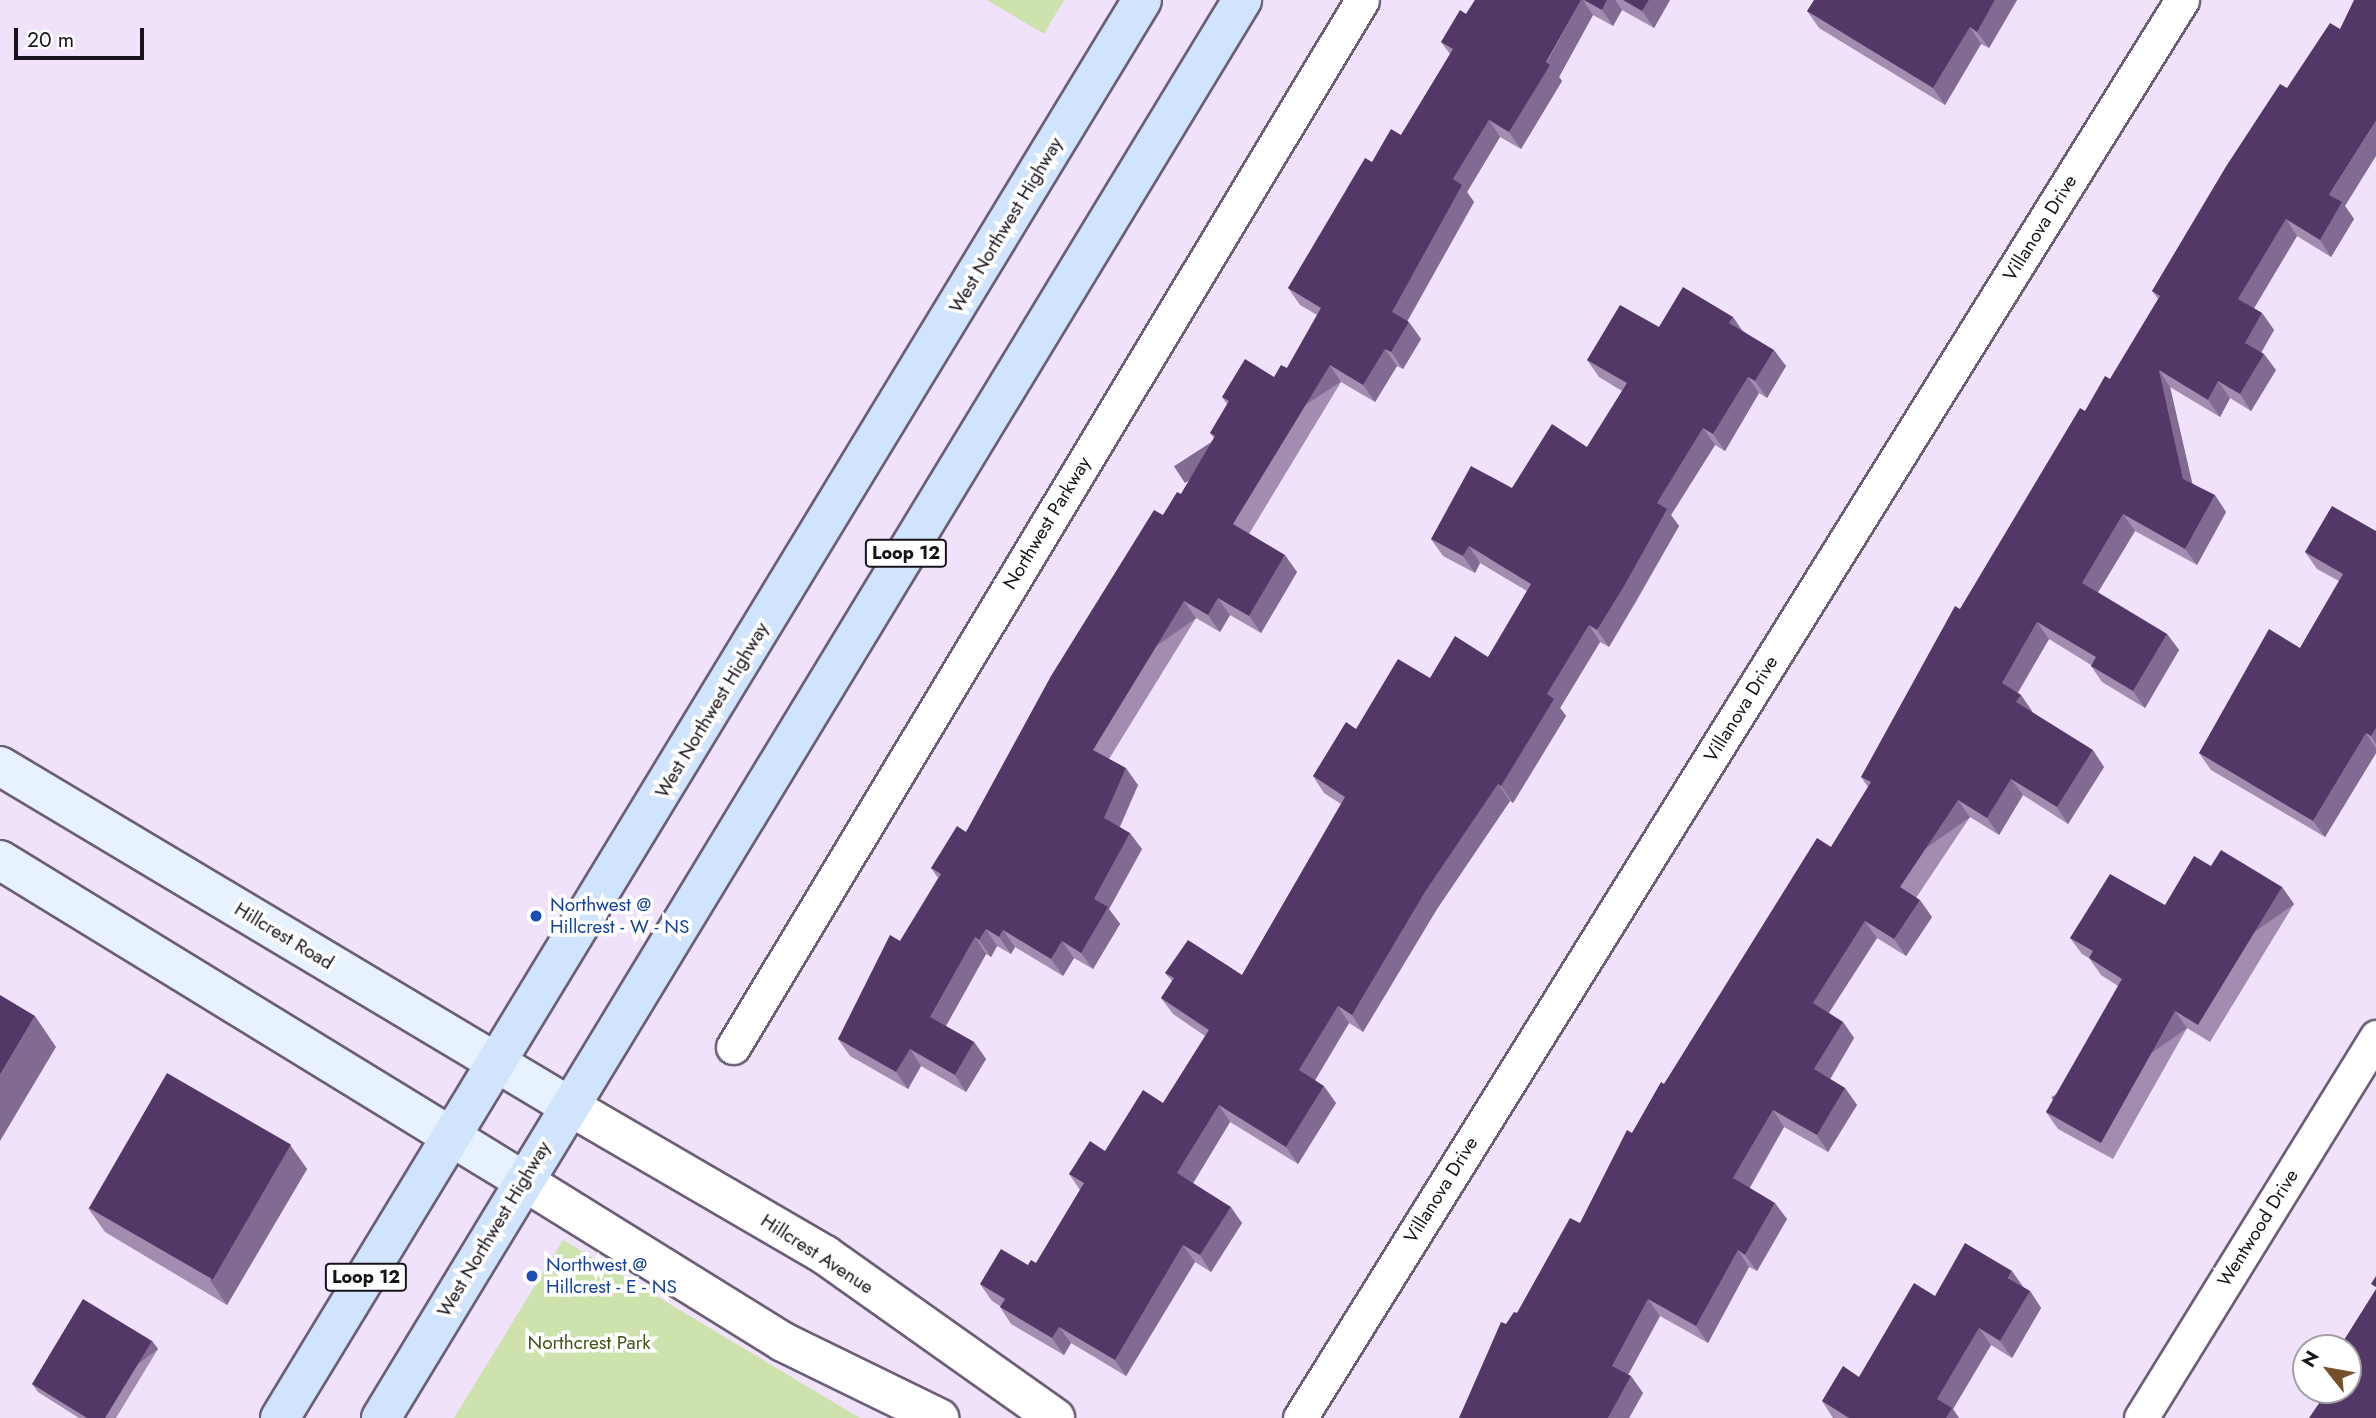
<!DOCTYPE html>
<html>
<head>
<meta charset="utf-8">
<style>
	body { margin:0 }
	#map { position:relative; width:2376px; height:1418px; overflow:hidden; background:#f0e2fb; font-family:Jost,sans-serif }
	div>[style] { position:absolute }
	.green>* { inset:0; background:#cde2ac }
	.roads { filter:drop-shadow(2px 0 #6b5f75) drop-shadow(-2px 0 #6b5f75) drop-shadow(0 2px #6b5f75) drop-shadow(0 -2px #6b5f75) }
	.minor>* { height:33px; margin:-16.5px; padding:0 16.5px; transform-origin:16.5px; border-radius:16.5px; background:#fff }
	.tertiary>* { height:38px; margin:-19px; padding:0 19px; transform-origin:19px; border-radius:19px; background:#fff }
	.secondary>* { height:38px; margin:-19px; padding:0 19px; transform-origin:19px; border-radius:19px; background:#e8f2fe }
	.primary>* { height:38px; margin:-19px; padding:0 19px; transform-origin:19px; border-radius:19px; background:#d1e4fd }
	.wall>* { inset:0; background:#a28db1 }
	.shaded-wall>* { inset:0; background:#826b93; transform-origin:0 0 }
	.building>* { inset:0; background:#533867; transform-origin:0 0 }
	.dots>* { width:19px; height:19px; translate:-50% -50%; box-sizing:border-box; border:4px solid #fff; border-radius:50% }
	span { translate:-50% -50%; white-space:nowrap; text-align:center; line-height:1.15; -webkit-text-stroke:7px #fff; paint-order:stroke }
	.shield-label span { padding:2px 5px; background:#fff; border:2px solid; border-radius:5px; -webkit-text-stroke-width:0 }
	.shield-label { font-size:18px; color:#18131b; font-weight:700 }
	.street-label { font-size:19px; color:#18131b }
	.transit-label { font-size:19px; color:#164399 }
	.left { translate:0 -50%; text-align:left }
	.park-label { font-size:19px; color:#405414 }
	.north { position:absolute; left:2292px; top:1334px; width:70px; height:70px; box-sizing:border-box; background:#fff; border:2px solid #a3a1a4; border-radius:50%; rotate:301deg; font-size:19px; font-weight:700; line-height:28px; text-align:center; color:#18131b }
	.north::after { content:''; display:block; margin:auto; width:24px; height:32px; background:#75502b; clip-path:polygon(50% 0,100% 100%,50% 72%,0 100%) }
	.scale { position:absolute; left:14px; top:28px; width:130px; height:32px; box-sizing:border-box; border:4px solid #18131b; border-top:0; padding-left:9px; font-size:21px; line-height:24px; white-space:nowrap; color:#18131b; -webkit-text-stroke:5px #fff; paint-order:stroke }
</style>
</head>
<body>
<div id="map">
	<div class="green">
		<div style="clip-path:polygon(987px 0,1064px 0,1044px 34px)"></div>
		<div style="clip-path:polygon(563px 1240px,860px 1418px,454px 1418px)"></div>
	</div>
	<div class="roads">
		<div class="minor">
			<div style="left:733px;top:1047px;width:1221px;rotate:-59deg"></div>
			<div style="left:1300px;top:1418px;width:1670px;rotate:-58.12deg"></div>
			<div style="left:2141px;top:1418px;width:448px;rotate:-58.3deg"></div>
		</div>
		<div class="tertiary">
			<div style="left:569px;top:1106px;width:296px;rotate:30.2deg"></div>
			<div style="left:825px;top:1255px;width:282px;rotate:35.3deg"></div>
			<div style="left:522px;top:1180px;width:307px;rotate:31.8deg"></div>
			<div style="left:783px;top:1342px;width:174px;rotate:26deg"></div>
		</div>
		<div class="secondary">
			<div style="left:0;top:766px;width:663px;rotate:30.86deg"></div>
			<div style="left:0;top:860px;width:612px;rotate:31.51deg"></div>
		</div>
		<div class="primary">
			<div style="left:280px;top:1418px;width:1659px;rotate:-58.7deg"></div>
			<div style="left:381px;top:1418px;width:1659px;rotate:-58.73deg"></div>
		</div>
	</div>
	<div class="wall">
		<div style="clip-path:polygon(1475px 0,1670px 0,1654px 28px,1622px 10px,1613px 26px,1593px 15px,1559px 77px,1562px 81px,1521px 149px,1500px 137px,1467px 192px,1474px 202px,1407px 321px,1421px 339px,1403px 369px,1397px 366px,1375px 402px,1341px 382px,1249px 534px,1297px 572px,1261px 633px,1230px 615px,1220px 632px,1196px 618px,1109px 759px,1138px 785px,1120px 827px,1142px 849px,1109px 909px,1120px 924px,1093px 969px,1074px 958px,1063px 976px,1015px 947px,1011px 954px,997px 946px,991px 957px,986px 954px,946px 1026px,974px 1042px,986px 1059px,966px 1092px,921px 1066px,908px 1089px,850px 1056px,838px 1039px,900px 941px,938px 878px,931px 868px,966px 832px,1163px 515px,1181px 494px,1214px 438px,1210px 433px,1227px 404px,1222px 397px,1274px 377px,1287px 368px,1317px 315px,1300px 305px,1288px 288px,1372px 162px,1401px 135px,1450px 54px,1441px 42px,1466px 14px)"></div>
		<div style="clip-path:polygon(2017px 0,1989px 48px,1981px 44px,1945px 105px,1819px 28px,1807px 11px)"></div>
		<div style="clip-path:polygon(2227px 165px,2345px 206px,2354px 219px,2331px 257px,2297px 236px,2254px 308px,2262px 313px,2274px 330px,2261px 352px,2276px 370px,2251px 411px,2230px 398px,2220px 417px,2170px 387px,2192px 483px,2226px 512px,2197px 565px,2135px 531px,2098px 592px,2167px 634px,2179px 650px,2145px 708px,2102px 682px,2091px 666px,2091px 665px,2049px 639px,2018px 693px,2021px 695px,2032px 712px,2104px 767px,2068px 824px,2023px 795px,1999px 835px,1970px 817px,1916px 898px,1932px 917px,1906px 956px,1877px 938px,1829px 1013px,1843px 1022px,1854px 1038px,1830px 1079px,1845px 1088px,1857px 1105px,1828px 1152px,1784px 1127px,1750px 1188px,1787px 1219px,1757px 1271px,1749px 1267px,1708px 1343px,1660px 1316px,1628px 1375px,1643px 1393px,1629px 1418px,1459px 1418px,1506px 1324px,1517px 1313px,1580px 1223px,1632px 1133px,1664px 1084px,1831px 847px,1868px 787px,1861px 777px,1960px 609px,2085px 411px,2110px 379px,2158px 299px,2152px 291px)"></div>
		<div style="clip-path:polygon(1733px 317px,1742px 330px,1786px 366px,1767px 398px,1759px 393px,1725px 451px,1715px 445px,1671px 515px,1679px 526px,1636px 602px,1609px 647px,1600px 642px,1560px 708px,1566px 716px,1513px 803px,1510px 801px,1437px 909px,1363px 1032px,1349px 1023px,1315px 1080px,1336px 1103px,1298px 1164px,1230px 1122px,1193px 1183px,1242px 1223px,1211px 1272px,1195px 1262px,1126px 1376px,1071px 1343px,1064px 1355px,1011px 1324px,1000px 1307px,1000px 1306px,992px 1301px,980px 1284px,1036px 1263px,1080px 1190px,1069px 1174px,1105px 1151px,1163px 1103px,1205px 1036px,1173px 1014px,1161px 998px,1172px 981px,1165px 973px,1242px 975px,1341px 804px,1324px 793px,1313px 776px,1356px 729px,1430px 678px,1488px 657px,1527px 591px,1480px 563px,1475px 573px,1443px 556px,1431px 539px,1512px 488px,1587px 447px,1622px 391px,1599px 377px,1587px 360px,1659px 327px)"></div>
		<div style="clip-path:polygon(2376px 531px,2376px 753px,2325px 837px,2211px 770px,2199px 753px,2300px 648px,2339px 581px,2317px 569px,2305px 552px)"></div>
		<div style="clip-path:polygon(2211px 866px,2282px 887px,2294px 904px,2210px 1042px,2187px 1028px,2113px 1159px,2058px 1129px,2046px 1112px,2118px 986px,2101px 975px,2089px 958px,2082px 954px,2070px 938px,2165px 905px)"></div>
		<div style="clip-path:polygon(290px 1145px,307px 1169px,227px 1305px,105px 1232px,88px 1208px)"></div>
		<div style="clip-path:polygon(2024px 1288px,2030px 1291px,2041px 1308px,2012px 1358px,1991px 1345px,1953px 1409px,1959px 1418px,1833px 1418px,1822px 1401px,1859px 1377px,1935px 1296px)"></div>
		<div style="clip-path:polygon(152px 1341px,158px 1349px,116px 1418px,79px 1418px,38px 1392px,32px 1384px)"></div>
	</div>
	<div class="shaded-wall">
		<div style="clip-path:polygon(1581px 0,1583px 0,1593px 15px,1559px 77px,1562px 81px,1521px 149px,1509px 132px)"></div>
		<div style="clip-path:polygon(1607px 0,1615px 0,1622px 10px,1613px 26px,1602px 10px)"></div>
		<div style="clip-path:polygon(1649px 0,1670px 0,1654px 28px,1642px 11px)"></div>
		<div style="clip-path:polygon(1995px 0,2017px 0,1989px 48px,1977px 32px)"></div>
		<div style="clip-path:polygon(1970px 27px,1981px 44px,1945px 105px,1933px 88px)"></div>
		<div style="clip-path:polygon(1489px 120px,1500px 137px,1467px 192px,1474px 202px,1403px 329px,1392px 312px,1453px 179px)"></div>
		<div style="clip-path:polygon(2376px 121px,2376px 156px,2345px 206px,2354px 219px,2331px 257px,2320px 240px,2329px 195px)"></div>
		<div style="clip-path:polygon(2286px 219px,2297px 236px,2250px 315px,2238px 299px)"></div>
		<div style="clip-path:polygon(2262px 313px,2274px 330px,2257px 360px,2245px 343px)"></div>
		<div style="clip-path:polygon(1733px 317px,1744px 334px,1729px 323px)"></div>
		<div style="clip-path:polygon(1409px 322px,1421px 339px,1403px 369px,1391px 352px)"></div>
		<div style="clip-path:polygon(1385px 349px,1397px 366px,1375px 402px,1363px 385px)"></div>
		<div style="clip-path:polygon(1774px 350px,1786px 366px,1767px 398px,1755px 381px)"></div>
		<div style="clip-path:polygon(2264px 354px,2276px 370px,2251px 411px,2240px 394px)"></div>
		<div style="left:1330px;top:365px;width:20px;height:186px;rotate:57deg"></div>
		<div style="clip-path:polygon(2159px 370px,2170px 387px,2195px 495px,2183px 479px)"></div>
		<div style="clip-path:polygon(1748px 377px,1759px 393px,1725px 451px,1713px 434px)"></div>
		<div style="clip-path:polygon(2218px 381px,2230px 398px,2220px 417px,2208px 400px)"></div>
		<div style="clip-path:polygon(1703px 428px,1715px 445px,1671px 515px,1679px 526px,1609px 647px,1597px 630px,1657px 503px)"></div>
		<div style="clip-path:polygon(2215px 495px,2226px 512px,2197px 565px,2185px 549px)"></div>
		<div style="clip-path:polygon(2123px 514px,2135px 531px,2094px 599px,2082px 583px)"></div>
		<div style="clip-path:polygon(1469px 546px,1480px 563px,1475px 573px,1463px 556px)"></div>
		<div style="clip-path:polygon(1285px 555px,1297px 572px,1261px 633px,1249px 616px)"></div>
		<div style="clip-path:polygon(1218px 598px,1230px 615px,1220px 632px,1208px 615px)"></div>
		<div style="left:1184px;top:601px;width:21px;height:175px;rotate:55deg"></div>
		<div style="clip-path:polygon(2037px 622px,2049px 639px,2013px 700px,2002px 683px)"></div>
		<div style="clip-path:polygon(1589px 625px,1600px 642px,1560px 708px,1566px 716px,1513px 803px,1501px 786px,1547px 694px)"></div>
		<div style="clip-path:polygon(2167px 634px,2179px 650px,2145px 708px,2133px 691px)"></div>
		<div style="clip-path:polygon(2021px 695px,2032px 711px,2028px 719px,2016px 702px)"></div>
		<div style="clip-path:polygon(2376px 728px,2376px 744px,2371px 736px)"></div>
		<div style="clip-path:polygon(2366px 733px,2376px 748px,2376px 753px,2325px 837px,2313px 821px)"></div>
		<div style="clip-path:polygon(2093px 750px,2104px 767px,2068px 824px,2057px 807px)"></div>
		<div style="clip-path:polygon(1126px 768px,1138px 785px,1116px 835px,1104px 818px)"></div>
		<div style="clip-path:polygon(2011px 779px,2023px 795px,1999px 835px,1987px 818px)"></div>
		<div style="clip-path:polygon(1498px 784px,1510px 801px,1437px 909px,1363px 1032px,1352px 1015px,1425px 892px)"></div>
		<div style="left:1958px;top:800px;width:21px;height:105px;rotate:55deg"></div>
		<div style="clip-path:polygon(1130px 833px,1142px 849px,1109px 909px,1120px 924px,1093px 969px,1081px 953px,1094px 899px)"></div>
		<div style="left:2282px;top:887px;width:21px;height:162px;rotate:55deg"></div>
		<div style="clip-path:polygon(1920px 900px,1932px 917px,1906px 956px,1894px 939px)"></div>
		<div style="clip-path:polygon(1865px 921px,1877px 938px,1824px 1020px,1813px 1003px)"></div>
		<div style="clip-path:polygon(986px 929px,997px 946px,991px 957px,979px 940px)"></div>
		<div style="clip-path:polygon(1003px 930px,1015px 947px,1011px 954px,999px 937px)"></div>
		<div style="clip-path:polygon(975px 937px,986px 954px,942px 1033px,930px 1017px)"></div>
		<div style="clip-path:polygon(1062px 941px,1074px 958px,1063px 976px,1051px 959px)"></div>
		<div style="clip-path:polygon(1338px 1006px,1349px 1023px,1311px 1087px,1299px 1070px)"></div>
		<div style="left:2175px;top:1011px;width:21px;height:151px;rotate:55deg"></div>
		<div style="clip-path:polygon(35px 1016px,56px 1047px,0 1141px,0 1075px)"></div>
		<div style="clip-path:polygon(1843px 1022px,1854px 1038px,1826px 1086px,1814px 1069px)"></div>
		<div style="clip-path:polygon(974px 1042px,986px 1059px,966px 1092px,955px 1075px)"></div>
		<div style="clip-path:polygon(910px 1049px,921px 1066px,908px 1089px,896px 1072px)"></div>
		<div style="clip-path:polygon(1324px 1086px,1336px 1103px,1298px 1164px,1286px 1147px)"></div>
		<div style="clip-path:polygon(1845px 1088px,1857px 1105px,1828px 1152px,1817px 1135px)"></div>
		<div style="clip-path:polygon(1219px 1105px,1230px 1122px,1189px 1190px,1177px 1173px)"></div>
		<div style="clip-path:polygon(1773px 1110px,1784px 1127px,1745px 1195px,1733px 1178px)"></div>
		<div style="clip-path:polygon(290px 1145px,307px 1169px,227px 1305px,210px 1280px)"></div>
		<div style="clip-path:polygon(1775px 1203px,1787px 1219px,1757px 1271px,1745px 1255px)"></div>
		<div style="clip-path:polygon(1231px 1207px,1242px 1223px,1211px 1272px,1200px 1255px)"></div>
		<div style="clip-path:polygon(1183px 1245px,1195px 1262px,1126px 1376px,1115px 1360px)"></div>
		<div style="clip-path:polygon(1738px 1250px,1749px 1267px,1708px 1343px,1696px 1326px)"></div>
		<div style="clip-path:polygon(2012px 1271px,2024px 1288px,2008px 1278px)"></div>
		<div style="clip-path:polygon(2030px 1291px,2041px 1308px,2012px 1358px,2000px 1341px)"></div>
		<div style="clip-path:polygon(1648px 1299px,1660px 1316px,1624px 1382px,1612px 1366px)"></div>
		<div style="clip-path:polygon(1059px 1327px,1071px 1343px,1064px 1355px,1052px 1338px)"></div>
		<div style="clip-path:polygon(1979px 1328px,1991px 1345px,1953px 1409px,1959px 1418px,1946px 1418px,1937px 1399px)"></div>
		<div style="left:152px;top:1341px;width:10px;height:90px;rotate:53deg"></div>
		<div style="clip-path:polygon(1631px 1376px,1643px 1393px,1629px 1418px,1608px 1418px)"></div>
	</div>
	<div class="building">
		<div style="clip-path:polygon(1475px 0,1581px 0,1546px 62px,1550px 65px,1509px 132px,1489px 120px,1453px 179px,1462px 185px,1392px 312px,1409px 322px,1391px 352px,1385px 349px,1363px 385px,1330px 365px,1233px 524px,1285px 555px,1249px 616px,1218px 598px,1208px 615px,1184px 601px,1093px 750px,1126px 768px,1104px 818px,1130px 833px,1094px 899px,1108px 907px,1081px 953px,1062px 941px,1051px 959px,1003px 930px,999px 937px,986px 929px,979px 940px,975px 937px,930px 1017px,974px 1042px,955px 1075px,910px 1049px,896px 1072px,838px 1039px,890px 935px,900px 941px,941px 874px,931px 868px,957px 826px,966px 832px,1051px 676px,1154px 510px,1163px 515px,1177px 492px,1181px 494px,1215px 436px,1210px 433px,1229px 401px,1222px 397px,1245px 359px,1274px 377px,1281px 365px,1287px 368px,1321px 308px,1288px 288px,1365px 158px,1372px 162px,1391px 129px,1401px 135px,1453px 49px,1441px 42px,1460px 10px,1466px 14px)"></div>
		<div style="clip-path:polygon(1584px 0,1607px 0,1602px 10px)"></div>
		<div style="clip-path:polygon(1623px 0,1649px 0,1642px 11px)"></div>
		<div style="clip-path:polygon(1814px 0,1995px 0,1977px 32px,1970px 27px,1933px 88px,1807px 11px)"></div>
		<div style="clip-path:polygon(2354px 0,2376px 0,2376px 121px,2329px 195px,2342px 202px,2320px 240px,2286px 219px,2238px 299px,2262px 313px,2245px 343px,2264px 354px,2240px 394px,2218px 381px,2208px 400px,2159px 370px,2183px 479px,2215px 495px,2185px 549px,2123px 514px,2082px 583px,2167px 634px,2133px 691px,2091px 666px,2096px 657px,2037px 622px,2002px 683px,2021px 695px,2016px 702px,2093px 750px,2057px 807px,2011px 779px,1987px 818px,1958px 800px,1900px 887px,1920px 900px,1894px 939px,1865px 921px,1813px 1003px,1843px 1022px,1814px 1069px,1845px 1088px,1817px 1135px,1773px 1110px,1733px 1178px,1775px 1203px,1745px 1255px,1738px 1250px,1696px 1326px,1648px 1299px,1612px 1366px,1631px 1376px,1608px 1418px,1459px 1418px,1501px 1322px,1506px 1324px,1514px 1312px,1517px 1313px,1570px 1218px,1580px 1223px,1627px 1130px,1632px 1133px,1661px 1082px,1664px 1084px,1817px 838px,1831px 847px,1871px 782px,1861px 777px,1955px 606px,1960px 609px,2080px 408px,2085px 411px,2105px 376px,2110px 379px,2160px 296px,2152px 291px,2227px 165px,2280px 84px,2287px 88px,2330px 23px,2340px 29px)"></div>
		<div style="clip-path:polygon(1683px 287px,1733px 317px,1729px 323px,1774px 350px,1755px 381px,1748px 377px,1713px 434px,1703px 428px,1657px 503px,1667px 509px,1624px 586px,1597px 630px,1589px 625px,1547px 694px,1554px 699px,1501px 786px,1498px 784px,1425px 892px,1352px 1015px,1338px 1006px,1299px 1070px,1324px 1086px,1286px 1147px,1219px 1105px,1177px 1173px,1231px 1207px,1200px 1255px,1183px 1245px,1115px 1360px,1059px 1327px,1052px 1338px,1000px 1307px,1005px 1299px,980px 1284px,1001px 1249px,1028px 1265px,1031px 1260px,1036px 1263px,1084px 1183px,1069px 1174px,1090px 1141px,1105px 1151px,1143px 1090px,1163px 1103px,1209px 1030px,1161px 998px,1174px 978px,1165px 973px,1188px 940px,1242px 975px,1345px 797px,1313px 776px,1346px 722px,1356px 729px,1398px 659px,1430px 678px,1455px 636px,1488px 657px,1531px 584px,1469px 546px,1463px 556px,1431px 539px,1471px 466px,1512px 488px,1552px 424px,1587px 447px,1627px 383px,1587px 360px,1620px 305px,1659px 327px)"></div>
		<div style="clip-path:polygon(2332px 506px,2376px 531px,2376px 728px,2371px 736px,2366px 733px,2313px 821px,2199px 753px,2269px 629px,2300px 648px,2343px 574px,2305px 552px)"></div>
		<div style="clip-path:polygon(2221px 850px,2282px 887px,2198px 1025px,2175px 1011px,2101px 1143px,2046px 1112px,2122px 979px,2089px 958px,2093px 951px,2070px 938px,2110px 874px,2165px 905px,2194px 856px,2211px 866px)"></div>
		<div style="clip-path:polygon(0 995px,35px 1016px,0 1075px)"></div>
		<div style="left:167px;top:1073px;width:143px;height:156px;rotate:30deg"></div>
		<div style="clip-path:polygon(1965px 1243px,2012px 1271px,2008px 1278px,2030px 1291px,2000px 1341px,1979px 1328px,1937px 1399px,1952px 1408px,1946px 1418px,1849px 1418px,1822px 1401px,1843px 1366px,1859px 1377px,1914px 1283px,1935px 1296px)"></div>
		<div style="clip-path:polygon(2376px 1276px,2376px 1287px,2371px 1284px)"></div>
		<div style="clip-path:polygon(2376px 1289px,2376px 1418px,2309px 1418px,2328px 1390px,2348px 1390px,2348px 1348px,2339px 1348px)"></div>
		<div style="clip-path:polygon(83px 1299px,152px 1341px,105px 1418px,87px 1418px,32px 1384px)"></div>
	</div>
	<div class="dots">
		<div style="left:536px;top:916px;background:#1a4fb4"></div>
		<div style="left:532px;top:1276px;background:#1a4fb4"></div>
	</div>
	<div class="shield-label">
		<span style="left:906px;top:553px">Loop 12</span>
		<span style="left:366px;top:1277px">Loop 12</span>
	</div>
	<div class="street-label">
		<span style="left:1006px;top:225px;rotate:-59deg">West Northwest Highway</span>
		<span style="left:2040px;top:228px;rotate:-58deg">Villanova Drive</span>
		<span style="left:1047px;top:523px;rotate:-59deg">Northwest Parkway</span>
		<span style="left:1741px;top:709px;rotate:-58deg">Villanova Drive</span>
		<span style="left:712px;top:710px;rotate:-59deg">West Northwest Highway</span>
		<span style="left:284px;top:936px;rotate:31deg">Hillcrest Road</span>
		<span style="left:1441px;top:1190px;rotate:-58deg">Villanova Drive</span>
		<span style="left:2258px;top:1228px;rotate:-58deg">Wentwood Drive</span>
		<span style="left:494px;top:1229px;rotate:-59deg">West Northwest Highway</span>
		<span style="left:817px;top:1254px;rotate:33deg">Hillcrest Avenue</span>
	</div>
	<div class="transit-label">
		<span class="left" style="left:550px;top:916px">Northwest @<br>Hillcrest - W - NS</span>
		<span class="left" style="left:546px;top:1276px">Northwest @<br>Hillcrest - E - NS</span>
	</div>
	<div class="park-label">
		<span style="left:589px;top:1343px">Northcrest Park</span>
	</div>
	<div class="north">N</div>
	<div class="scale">20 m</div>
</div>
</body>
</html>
